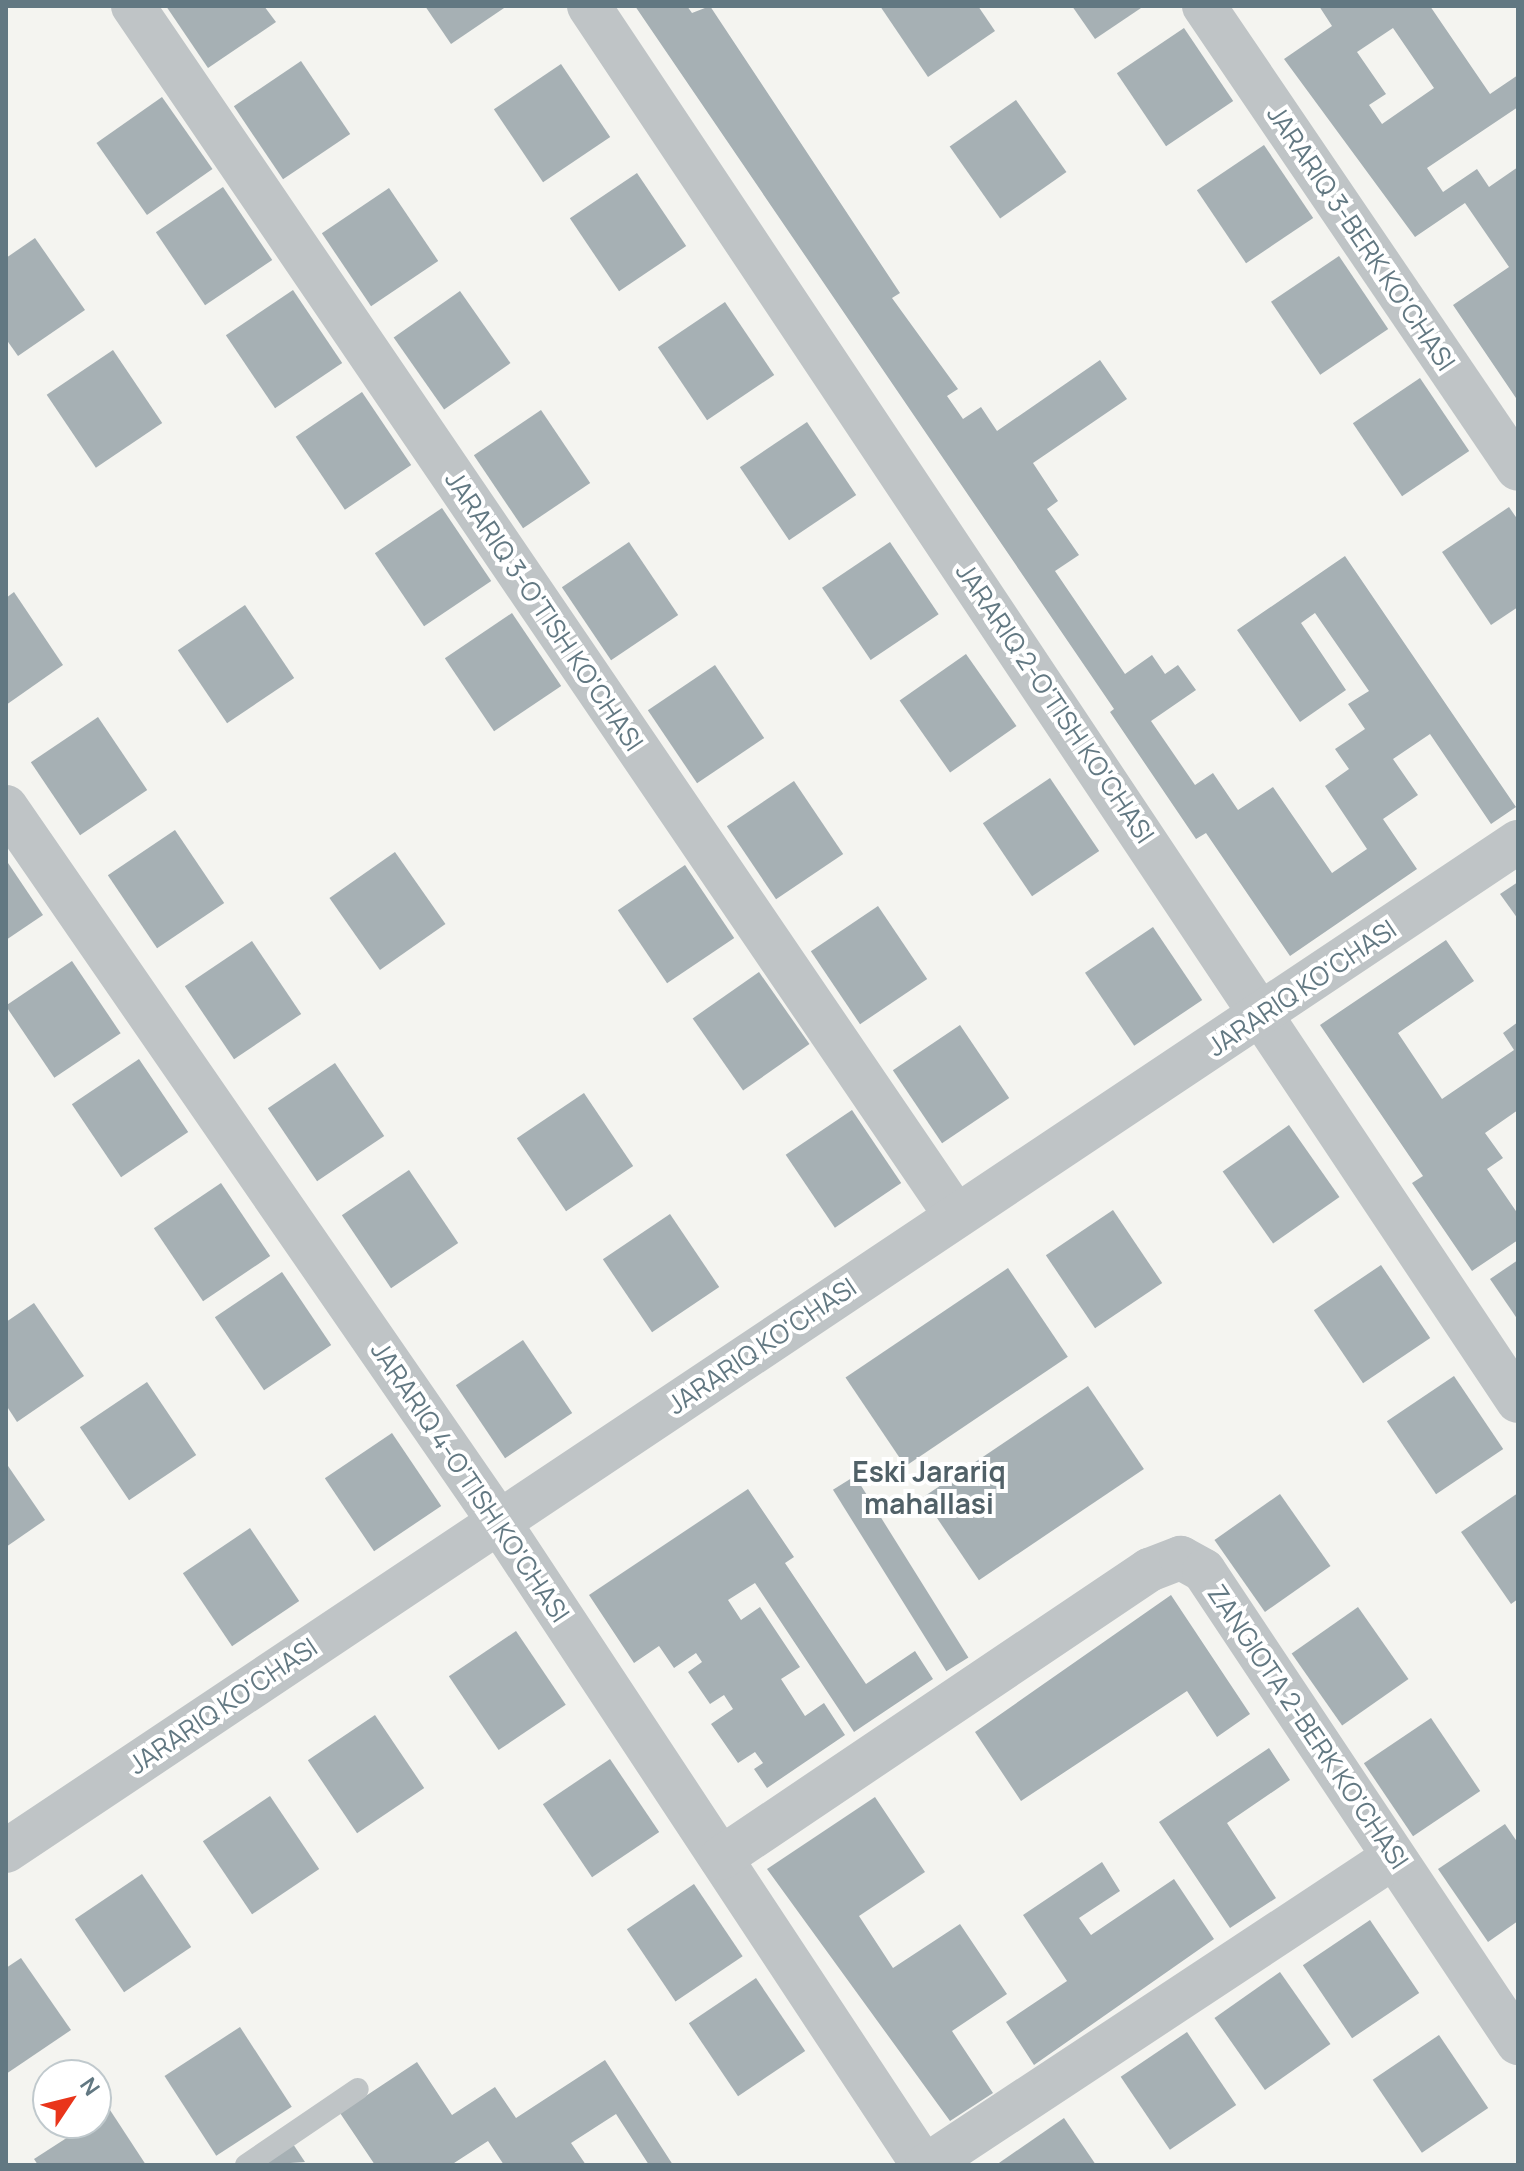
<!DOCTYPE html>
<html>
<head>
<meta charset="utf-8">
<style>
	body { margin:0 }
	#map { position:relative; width:1524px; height:2171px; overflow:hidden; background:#f4f4f0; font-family:Manrope,sans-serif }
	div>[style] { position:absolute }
	.building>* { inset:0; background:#a6b0b4; transform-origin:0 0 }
	.lane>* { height:22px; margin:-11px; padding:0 11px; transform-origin:11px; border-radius:11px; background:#bfc4c6 }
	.street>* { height:44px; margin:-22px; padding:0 22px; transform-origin:22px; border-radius:22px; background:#bfc4c6 }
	span { translate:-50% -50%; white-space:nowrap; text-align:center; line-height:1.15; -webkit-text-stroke:8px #fff; paint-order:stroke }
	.street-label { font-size:26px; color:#627882 }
	.neighbourhood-label { font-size:28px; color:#506067; font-weight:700 }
	.frame { position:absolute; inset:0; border:8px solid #627882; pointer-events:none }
	.north { position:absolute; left:32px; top:2059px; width:80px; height:80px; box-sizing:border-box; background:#fff; border:2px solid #c0c9cd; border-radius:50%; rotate:55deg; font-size:22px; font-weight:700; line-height:32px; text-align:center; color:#627882 }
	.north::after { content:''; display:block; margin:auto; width:28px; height:36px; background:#e9351b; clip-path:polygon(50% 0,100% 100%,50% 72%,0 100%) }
</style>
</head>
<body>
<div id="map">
	<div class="building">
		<div style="clip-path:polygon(166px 6px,264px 6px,276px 22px,208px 68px)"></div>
		<div style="clip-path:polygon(425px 6px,507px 6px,451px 44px)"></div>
		<div style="clip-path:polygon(635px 6px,687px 6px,692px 13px,710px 6px,900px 293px,892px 298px,958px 389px,947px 396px,963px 419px,981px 407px,997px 431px,1100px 360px,1127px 399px,1033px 463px,1058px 501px,1047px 509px,1079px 555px,1055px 571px,1125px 674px,1152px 655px,1165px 674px,1178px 665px,1196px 690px,1151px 721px,1195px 785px,1213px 773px,1238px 810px,1273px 787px,1332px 873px,1367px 849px,1325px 786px,1349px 769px,1335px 749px,1365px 729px,1348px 704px,1369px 691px,1315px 613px,1301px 623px,1346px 690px,1300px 722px,1237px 630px,1345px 556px,1516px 807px,1491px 824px,1430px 734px,1393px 759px,1418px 795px,1383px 819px,1417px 869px,1290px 956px,1206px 833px,1196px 839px,1110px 712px,1114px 709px)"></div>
		<div style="clip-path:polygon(880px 6px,978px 6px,995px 31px,928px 77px)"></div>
		<div style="clip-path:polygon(1072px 6px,1144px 6px,1095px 39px)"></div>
		<div style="clip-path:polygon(evenodd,1319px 6px,1430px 6px,1490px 94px,1518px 75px,1518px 107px,1427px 168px,1443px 192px,1477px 169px,1489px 187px,1518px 167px,1518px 401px,1453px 305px,1509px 267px,1465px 203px,1415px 237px,1284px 59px,1332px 26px,1319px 6px,1393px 28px,1434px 88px,1382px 124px,1369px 105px,1386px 94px,1357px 52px,1393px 28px)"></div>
		<div style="left:1184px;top:28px;width:88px;height:81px;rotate:56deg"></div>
		<div style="left:301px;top:61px;width:88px;height:81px;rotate:56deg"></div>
		<div style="left:561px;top:64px;width:88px;height:81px;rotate:56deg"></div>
		<div style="left:162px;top:97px;width:88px;height:80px;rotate:55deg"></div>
		<div style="left:1016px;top:100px;width:88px;height:81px;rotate:55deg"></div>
		<div style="left:1264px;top:145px;width:88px;height:81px;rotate:56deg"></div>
		<div style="left:637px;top:173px;width:88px;height:81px;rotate:56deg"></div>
		<div style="left:223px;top:187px;width:88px;height:81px;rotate:56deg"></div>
		<div style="left:389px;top:188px;width:88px;height:81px;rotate:56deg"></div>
		<div style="clip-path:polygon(35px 238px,85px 310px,18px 356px,6px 339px,6px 258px)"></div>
		<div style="left:1339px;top:256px;width:88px;height:82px;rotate:56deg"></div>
		<div style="left:293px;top:290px;width:88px;height:81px;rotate:56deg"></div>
		<div style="left:460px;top:291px;width:88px;height:81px;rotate:55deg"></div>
		<div style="left:725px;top:302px;width:88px;height:81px;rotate:56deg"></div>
		<div style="left:113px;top:350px;width:88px;height:80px;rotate:56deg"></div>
		<div style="left:1420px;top:378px;width:88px;height:81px;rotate:56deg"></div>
		<div style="left:362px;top:392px;width:88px;height:80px;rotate:56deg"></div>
		<div style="left:541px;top:410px;width:88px;height:81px;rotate:56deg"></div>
		<div style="left:807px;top:422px;width:88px;height:81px;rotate:56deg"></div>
		<div style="clip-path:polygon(1509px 507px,1518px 520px,1518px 607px,1491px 625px,1442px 552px)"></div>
		<div style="left:442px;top:508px;width:88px;height:81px;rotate:56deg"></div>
		<div style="left:629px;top:542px;width:88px;height:81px;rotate:56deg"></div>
		<div style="left:890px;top:542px;width:87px;height:82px;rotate:56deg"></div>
		<div style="clip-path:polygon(14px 592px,63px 665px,6px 705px,6px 598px)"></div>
		<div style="left:245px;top:605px;width:88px;height:81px;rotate:56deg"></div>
		<div style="left:512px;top:613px;width:88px;height:81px;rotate:56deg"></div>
		<div style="left:966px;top:654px;width:88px;height:81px;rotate:55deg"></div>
		<div style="left:715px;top:665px;width:88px;height:81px;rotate:56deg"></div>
		<div style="left:98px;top:717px;width:88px;height:81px;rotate:56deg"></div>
		<div style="left:1050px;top:778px;width:88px;height:81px;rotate:56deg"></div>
		<div style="left:794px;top:781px;width:88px;height:81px;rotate:56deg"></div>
		<div style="left:175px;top:830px;width:88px;height:81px;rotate:56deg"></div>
		<div style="left:395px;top:852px;width:88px;height:80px;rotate:55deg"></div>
		<div style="clip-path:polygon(6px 860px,43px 915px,6px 940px)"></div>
		<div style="left:685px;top:865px;width:88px;height:81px;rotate:56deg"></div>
		<div style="clip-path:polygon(1518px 882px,1518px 919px,1500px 894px)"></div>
		<div style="left:878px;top:906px;width:88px;height:81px;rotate:56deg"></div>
		<div style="left:1153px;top:927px;width:88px;height:82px;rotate:56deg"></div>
		<div style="clip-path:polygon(1446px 940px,1474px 981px,1398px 1033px,1442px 1099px,1514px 1050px,1503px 1033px,1518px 1022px,1518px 1110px,1485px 1133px,1503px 1158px,1487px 1169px,1518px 1214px,1518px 1240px,1472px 1271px,1412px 1183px,1423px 1176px,1320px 1025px)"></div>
		<div style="left:252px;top:941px;width:88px;height:81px;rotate:56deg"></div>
		<div style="left:72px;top:961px;width:87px;height:80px;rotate:56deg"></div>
		<div style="left:759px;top:972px;width:88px;height:81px;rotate:55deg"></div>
		<div style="left:960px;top:1025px;width:88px;height:81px;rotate:56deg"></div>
		<div style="left:139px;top:1059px;width:88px;height:81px;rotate:56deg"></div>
		<div style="left:335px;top:1063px;width:88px;height:81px;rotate:56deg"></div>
		<div style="left:584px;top:1093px;width:88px;height:81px;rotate:56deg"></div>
		<div style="left:852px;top:1110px;width:88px;height:80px;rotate:56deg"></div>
		<div style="left:1289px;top:1125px;width:88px;height:81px;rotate:55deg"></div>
		<div style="left:409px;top:1170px;width:88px;height:81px;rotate:56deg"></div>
		<div style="left:221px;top:1183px;width:88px;height:81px;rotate:56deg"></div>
		<div style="left:1113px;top:1210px;width:88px;height:81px;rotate:56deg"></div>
		<div style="left:670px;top:1214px;width:88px;height:81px;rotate:56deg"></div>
		<div style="clip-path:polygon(1518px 1260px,1518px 1320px,1490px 1279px)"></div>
		<div style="left:1381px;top:1265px;width:88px;height:81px;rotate:56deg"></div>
		<div style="left:1008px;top:1268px;width:107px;height:196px;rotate:56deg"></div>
		<div style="left:282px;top:1272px;width:88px;height:81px;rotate:56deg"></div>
		<div style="clip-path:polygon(34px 1303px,84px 1376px,17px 1422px,6px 1405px,6px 1322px)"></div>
		<div style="left:523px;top:1340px;width:88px;height:81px;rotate:56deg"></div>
		<div style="left:1454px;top:1376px;width:88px;height:81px;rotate:56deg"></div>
		<div style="left:147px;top:1382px;width:88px;height:81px;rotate:56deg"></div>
		<div style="left:1088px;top:1386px;width:100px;height:199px;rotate:56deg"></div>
		<div style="left:392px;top:1433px;width:88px;height:81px;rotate:56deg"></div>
		<div style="clip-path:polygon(6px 1463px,45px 1520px,6px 1547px)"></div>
		<div style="left:855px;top:1476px;width:214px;height:26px;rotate:58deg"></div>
		<div style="clip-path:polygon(748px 1489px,794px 1557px,785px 1563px,866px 1684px,915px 1651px,933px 1679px,854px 1732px,755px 1583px,728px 1600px,741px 1620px,760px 1607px,800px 1667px,781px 1679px,805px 1716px,824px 1703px,845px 1735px,767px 1788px,754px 1769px,763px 1763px,755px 1752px,738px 1763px,711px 1724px,733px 1709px,724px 1695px,710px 1704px,688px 1672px,702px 1662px,696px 1653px,674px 1668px,659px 1646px,634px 1663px,589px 1595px)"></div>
		<div style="clip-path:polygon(1518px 1493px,1518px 1599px,1511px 1604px,1461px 1532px)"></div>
		<div style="left:1280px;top:1494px;width:88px;height:80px;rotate:55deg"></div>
		<div style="left:250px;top:1528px;width:88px;height:81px;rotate:56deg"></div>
		<div style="clip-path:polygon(1171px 1595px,1250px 1714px,1217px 1737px,1187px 1691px,1021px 1801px,975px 1732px)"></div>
		<div style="left:1358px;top:1607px;width:88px;height:81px;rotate:55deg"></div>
		<div style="left:516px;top:1631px;width:89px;height:81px;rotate:56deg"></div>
		<div style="left:375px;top:1715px;width:88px;height:81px;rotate:56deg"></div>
		<div style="left:1431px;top:1718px;width:88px;height:81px;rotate:56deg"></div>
		<div style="clip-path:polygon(1269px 1748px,1290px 1780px,1227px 1823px,1276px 1898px,1230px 1928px,1159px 1822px)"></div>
		<div style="left:610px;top:1759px;width:88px;height:81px;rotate:56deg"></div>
		<div style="left:270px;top:1796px;width:88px;height:81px;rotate:56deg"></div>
		<div style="clip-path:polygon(875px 1797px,925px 1872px,859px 1916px,893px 1968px,960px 1924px,1007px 1994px,952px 2031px,993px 2093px,950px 2121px,767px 1869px)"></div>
		<div style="clip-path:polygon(1505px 1824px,1518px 1843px,1518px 1921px,1488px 1942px,1438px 1869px)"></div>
		<div style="clip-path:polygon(1102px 1862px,1120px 1891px,1079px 1918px,1091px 1935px,1174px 1879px,1214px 1939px,1034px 2065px,1006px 2022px,1067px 1981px,1023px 1915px)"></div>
		<div style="left:142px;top:1874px;width:88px;height:81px;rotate:56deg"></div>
		<div style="left:694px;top:1884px;width:87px;height:81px;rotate:56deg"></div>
		<div style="left:1370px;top:1920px;width:88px;height:81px;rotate:56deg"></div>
		<div style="clip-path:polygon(21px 1958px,71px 2030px,6px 2074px,6px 1968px)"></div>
		<div style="left:1280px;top:1972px;width:88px;height:80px;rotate:55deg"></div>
		<div style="left:756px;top:1978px;width:88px;height:81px;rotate:56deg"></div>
		<div style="left:240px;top:2027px;width:95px;height:90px;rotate:57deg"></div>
		<div style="left:1187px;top:2032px;width:88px;height:80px;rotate:56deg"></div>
		<div style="left:1439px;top:2035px;width:88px;height:80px;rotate:56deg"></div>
		<div style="clip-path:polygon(605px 2060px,673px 2165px,649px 2165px,616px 2114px,571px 2143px,586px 2165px,504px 2165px,488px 2141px,451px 2165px,375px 2165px,340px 2113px,417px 2062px,452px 2115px,495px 2087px,516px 2118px)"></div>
		<div style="clip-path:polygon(110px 2110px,146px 2165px,38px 2165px,34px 2159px)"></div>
		<div style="clip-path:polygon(1064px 2118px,1096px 2165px,996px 2165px)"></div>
		<div style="clip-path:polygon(293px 2144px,305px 2162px,261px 2165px)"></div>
	</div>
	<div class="lane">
		<div style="left:246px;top:2165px;width:135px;rotate:-34.2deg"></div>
	</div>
	<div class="street">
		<div style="left:133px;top:6px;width:1463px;rotate:55.78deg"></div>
		<div style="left:589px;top:6px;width:1676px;rotate:56.34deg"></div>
		<div style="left:1204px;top:6px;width:559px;rotate:55.86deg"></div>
		<div style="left:6px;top:807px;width:868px;rotate:55.41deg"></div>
		<div style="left:499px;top:1522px;width:770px;rotate:56.6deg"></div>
		<div style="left:6px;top:1851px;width:1818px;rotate:-33.72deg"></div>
		<div style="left:721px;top:1858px;width:516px;rotate:-33.94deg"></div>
		<div style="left:1149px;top:1570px;width:34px;rotate:-21deg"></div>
		<div style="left:1181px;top:1558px;width:26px;rotate:29deg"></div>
		<div style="left:1204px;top:1571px;width:567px;rotate:56.37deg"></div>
		<div style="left:927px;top:2165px;width:559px;rotate:-33.41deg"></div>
	</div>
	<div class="street-label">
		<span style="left:1361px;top:238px;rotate:56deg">JARARIQ 3-BERK KO'CHASI</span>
		<span style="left:544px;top:611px;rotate:56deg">JARARIQ 3-O'TISH KO'CHASI</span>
		<span style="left:1055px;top:703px;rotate:56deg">JARARIQ 2-O'TISH KO'CHASI</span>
		<span style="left:1302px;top:988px;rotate:-34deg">JARARIQ KO'CHASI</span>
		<span style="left:762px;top:1346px;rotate:-34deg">JARARIQ KO'CHASI</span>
		<span style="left:470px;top:1482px;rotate:56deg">JARARIQ 4-O'TISH KO'CHASI</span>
		<span style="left:223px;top:1706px;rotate:-34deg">JARARIQ KO'CHASI</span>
		<span style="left:1308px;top:1727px;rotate:56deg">ZANGIOTA 2-BERK KO'CHASI</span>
	</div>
	<div class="neighbourhood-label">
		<span style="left:929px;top:1487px">Eski Jarariq<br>mahallasi</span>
	</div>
	<div class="frame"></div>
	<div class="north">N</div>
</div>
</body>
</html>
